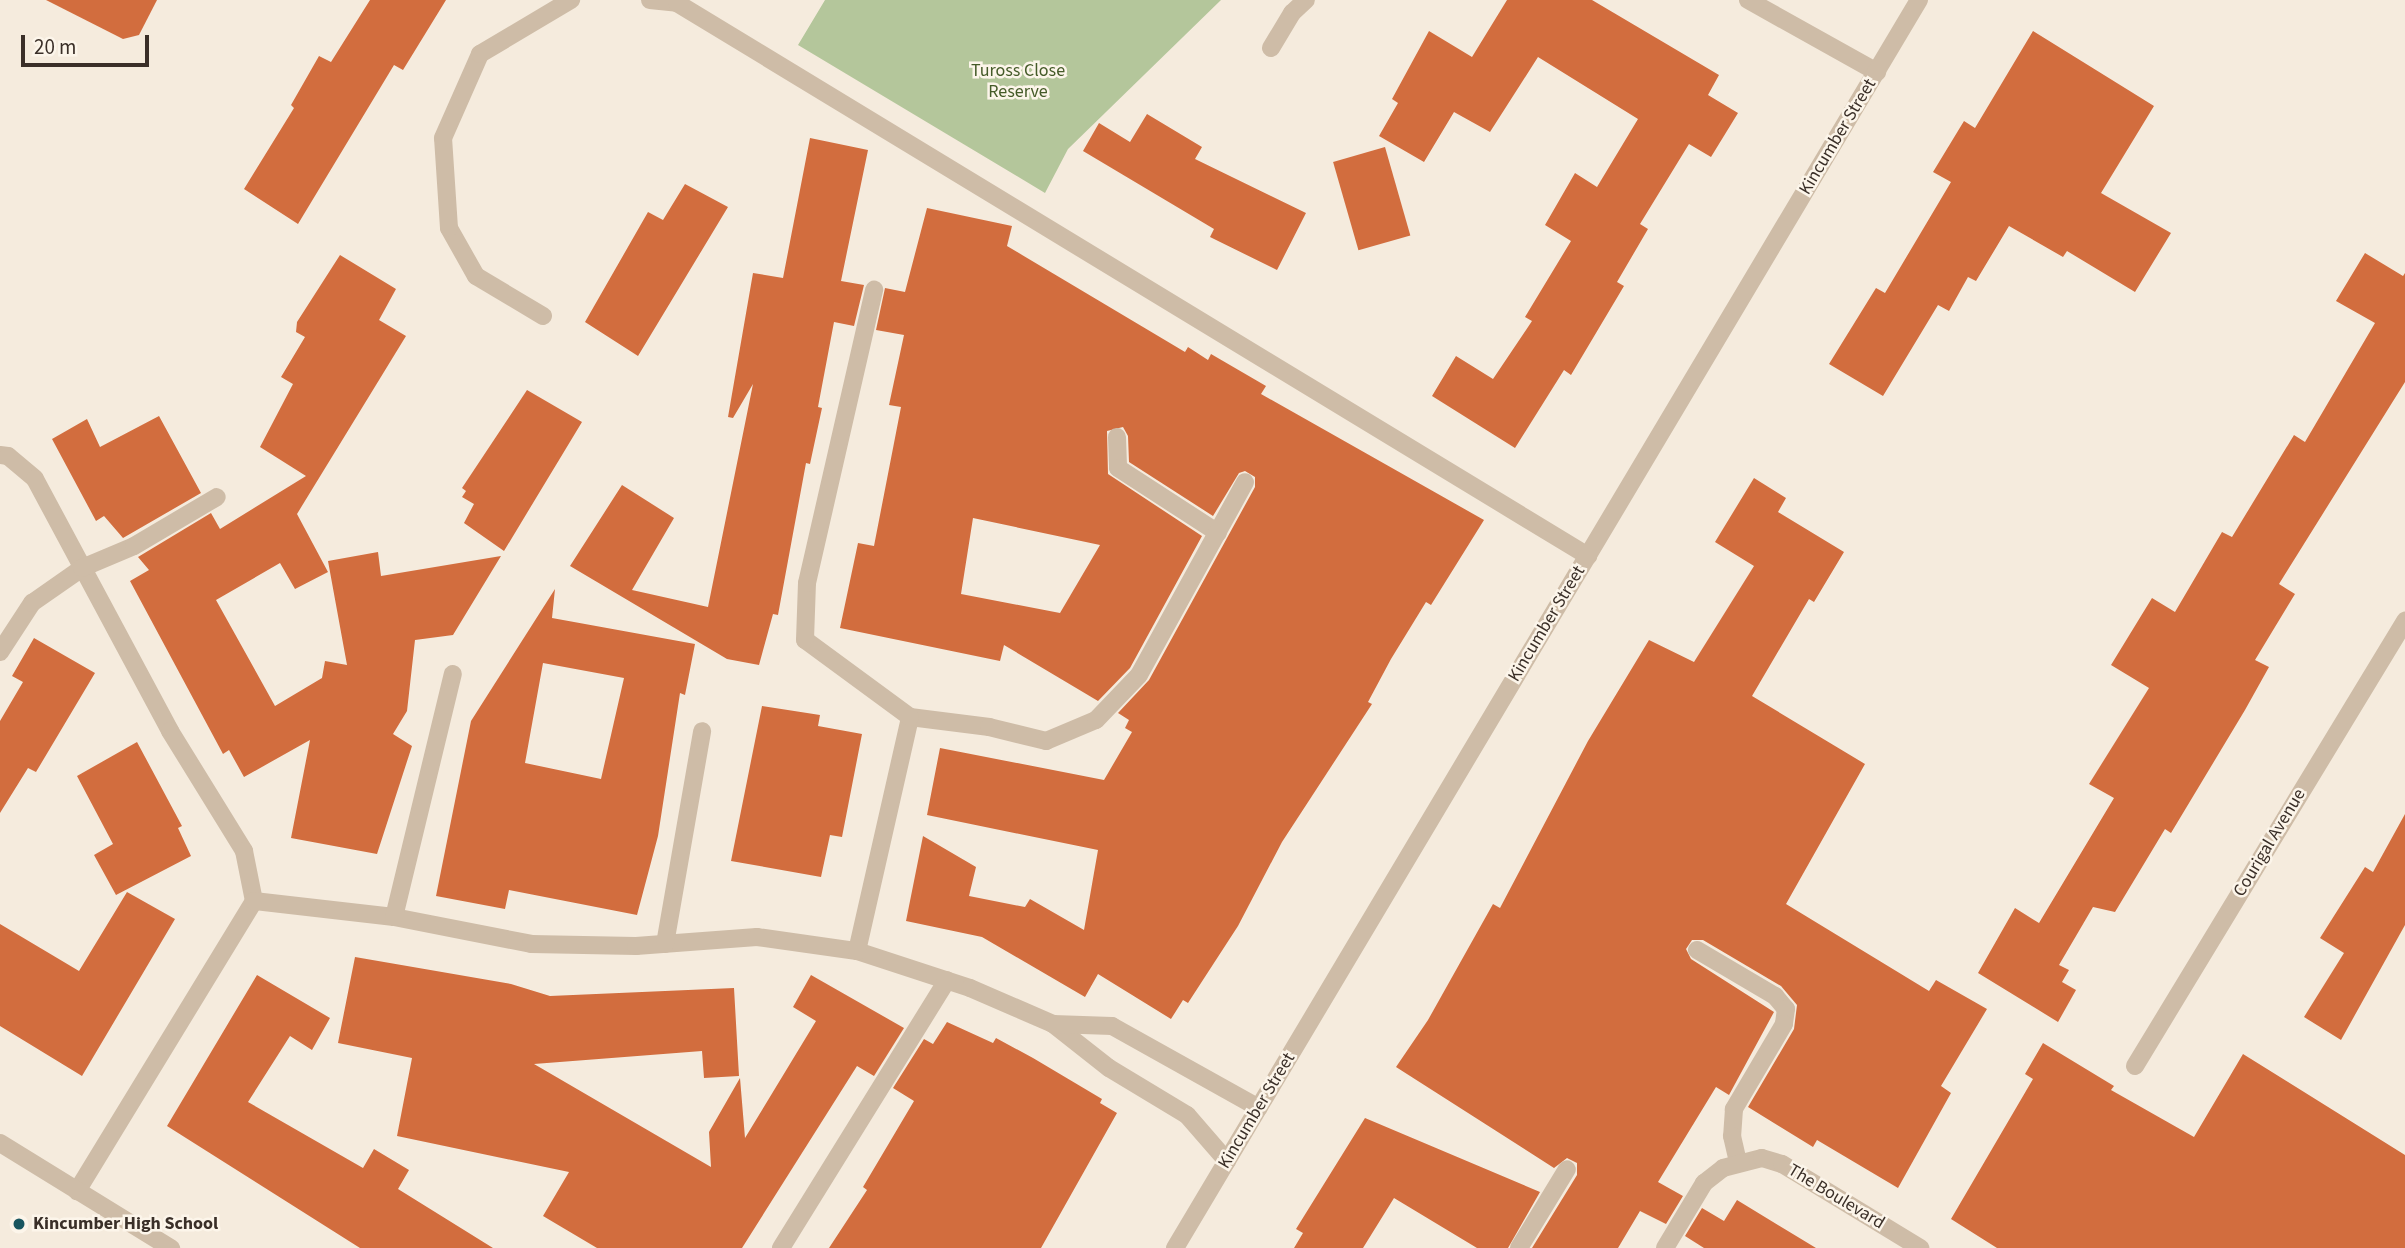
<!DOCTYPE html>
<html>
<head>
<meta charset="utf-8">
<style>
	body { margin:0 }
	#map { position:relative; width:2405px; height:1248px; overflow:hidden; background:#f5ebdd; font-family:"Source Sans 3",sans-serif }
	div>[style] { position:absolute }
	.green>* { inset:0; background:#b4c69b }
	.building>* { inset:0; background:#d26d3e; transform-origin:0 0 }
	.minor>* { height:18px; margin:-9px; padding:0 9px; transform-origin:9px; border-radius:9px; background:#cebca7 }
	.dots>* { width:19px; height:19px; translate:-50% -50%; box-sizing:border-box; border:4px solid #fcf5ea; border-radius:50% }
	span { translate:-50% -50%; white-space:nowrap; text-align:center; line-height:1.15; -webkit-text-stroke:5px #fcf5ea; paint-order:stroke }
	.park-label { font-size:18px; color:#455b29 }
	.street-label { font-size:18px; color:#3a2f28 }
	.poi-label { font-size:18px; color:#3a2f28; font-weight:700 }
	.left { translate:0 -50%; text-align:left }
	.scale { position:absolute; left:21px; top:35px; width:128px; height:32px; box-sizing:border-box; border:4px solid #3a2f28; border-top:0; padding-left:9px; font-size:21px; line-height:24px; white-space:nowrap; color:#3a2f28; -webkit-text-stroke:5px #fcf5ea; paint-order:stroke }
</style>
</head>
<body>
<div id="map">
	<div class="green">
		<div style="clip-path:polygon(825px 0,1221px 0,1068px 149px,1045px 193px,798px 45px)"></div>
	</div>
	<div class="building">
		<div style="clip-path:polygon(46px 0,157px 0,139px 35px,123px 39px)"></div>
		<div style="clip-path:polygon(370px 0,446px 0,403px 70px,394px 65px,298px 224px,244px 189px,294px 108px,291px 105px,319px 56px,331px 62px)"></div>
		<div style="clip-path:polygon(1507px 0,1592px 0,1719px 75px,1708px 95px,1738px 113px,1711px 157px,1689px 144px,1640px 224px,1648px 229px,1617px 282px,1624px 286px,1571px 375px,1564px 370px,1515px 448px,1432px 396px,1456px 356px,1493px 379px,1532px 321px,1525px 317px,1571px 241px,1545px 225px,1575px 173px,1597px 187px,1638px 119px,1538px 57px,1490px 132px,1454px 112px,1424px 162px,1379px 136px,1398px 103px,1392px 99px,1429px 31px,1472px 57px)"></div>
		<div style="clip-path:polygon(2033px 31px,2154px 106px,2101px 193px,2171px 233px,2135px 292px,2067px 251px,2063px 257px,2009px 226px,1976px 281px,1968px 277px,1949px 311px,1938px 305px,1883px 396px,1829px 364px,1876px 288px,1885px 293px,1951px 182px,1933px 172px,1964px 121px,1975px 128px)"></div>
		<div style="clip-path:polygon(1147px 114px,1202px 147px,1195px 159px,1306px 213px,1277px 270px,1210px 237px,1214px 229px,1083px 151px,1099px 123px,1130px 142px)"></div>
		<div style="clip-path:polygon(810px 138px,868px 150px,841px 281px,864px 285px,854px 326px,834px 322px,818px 407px,822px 408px,810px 464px,806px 463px,778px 615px,773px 614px,759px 665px,727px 659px,570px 566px,622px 485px,674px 518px,632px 590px,708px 607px,753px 384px,733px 418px,728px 417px,753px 273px,783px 278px)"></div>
		<div style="left:1385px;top:147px;width:92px;height:54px;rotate:74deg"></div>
		<div style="clip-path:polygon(685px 184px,728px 207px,638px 356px,585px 322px,648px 212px,663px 220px)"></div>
		<div style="clip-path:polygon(evenodd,927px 208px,1012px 226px,1007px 246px,1185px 352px,1188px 347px,1208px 360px,1211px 354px,1266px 386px,1261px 394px,1484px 520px,1431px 605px,1426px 602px,1391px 659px,1368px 702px,1372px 704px,1282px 842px,1238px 926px,1188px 1003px,1183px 1000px,1171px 1019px,1098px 974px,1085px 997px,982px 937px,906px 921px,923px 836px,976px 867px,969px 896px,1025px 907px,1030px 899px,1084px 930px,1098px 850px,927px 815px,940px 748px,1104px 780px,1132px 732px,1125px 728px,1129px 720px,1118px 713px,1149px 680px,1255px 487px,1255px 477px,1245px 471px,1239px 473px,1213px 516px,1129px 462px,1128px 436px,1123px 427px,1107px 431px,1108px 474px,1202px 536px,1130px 668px,1098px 701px,1004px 645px,1000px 661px,840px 628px,858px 543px,874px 546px,901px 407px,889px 405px,904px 335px,876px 330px,885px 288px,905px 292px,927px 208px,973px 518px,1100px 545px,1060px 613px,961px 594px,973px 518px)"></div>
		<div style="clip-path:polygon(2365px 253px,2403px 276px,2405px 273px,2405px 382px,2279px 584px,2295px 594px,2255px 660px,2269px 667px,2245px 710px,2171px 833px,2165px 829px,2115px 912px,2093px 907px,2059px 965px,2069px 970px,2062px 982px,2076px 990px,2058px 1022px,1978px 973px,2015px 908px,2039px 923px,2114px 798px,2089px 784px,2149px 688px,2111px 665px,2152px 598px,2175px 612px,2222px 532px,2232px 537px,2294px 435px,2305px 442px,2375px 323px,2336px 301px)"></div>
		<div style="clip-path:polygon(340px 255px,396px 289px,379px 320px,406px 336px,297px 514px,328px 572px,295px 589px,280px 563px,216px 600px,275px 706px,322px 678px,325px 661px,347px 665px,328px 561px,378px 552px,381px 576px,501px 556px,453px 635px,415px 640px,407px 711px,393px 734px,412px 746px,377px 854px,291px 838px,310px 740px,244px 777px,229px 750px,223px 754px,130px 581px,149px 570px,138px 557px,211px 513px,220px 529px,306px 476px,260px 447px,293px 384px,281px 377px,305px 337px,296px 332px,297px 322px)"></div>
		<div style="clip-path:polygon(527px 390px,582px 422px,504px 551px,464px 523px,474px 504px,462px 497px,466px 491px,462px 488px)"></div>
		<div style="clip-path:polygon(159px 416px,201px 493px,123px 538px,104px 516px,96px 521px,52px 439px,87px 419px,100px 447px)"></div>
		<div style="clip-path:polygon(1754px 478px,1786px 498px,1778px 512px,1844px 552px,1814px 602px,1809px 599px,1752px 696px,1865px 764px,1786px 904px,1929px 991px,1936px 980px,1987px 1009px,1941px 1086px,1951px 1093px,1898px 1188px,1817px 1140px,1813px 1147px,1748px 1107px,1794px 1029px,1797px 1005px,1781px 986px,1703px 940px,1692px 940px,1686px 949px,1691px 959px,1774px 1012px,1729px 1095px,1716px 1087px,1658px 1182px,1683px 1196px,1666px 1224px,1640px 1211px,1618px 1248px,1532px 1248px,1577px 1175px,1577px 1163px,1567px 1158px,1554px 1168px,1396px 1067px,1428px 1020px,1493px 904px,1500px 908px,1588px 741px,1649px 640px,1694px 662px,1754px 566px,1715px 542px)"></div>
		<div style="clip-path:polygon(evenodd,555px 589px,552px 618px,695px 644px,685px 695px,680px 693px,658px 836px,637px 915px,509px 890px,505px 909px,436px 896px,471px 721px,555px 589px,543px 663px,624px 678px,601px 779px,525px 763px,543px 663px)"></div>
		<div style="clip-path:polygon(34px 638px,95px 673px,36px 772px,28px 768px,0 813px,0 721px,23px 682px,12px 676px)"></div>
		<div style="clip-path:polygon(762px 706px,820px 715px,818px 726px,862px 734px,842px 837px,830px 835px,821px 877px,731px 861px)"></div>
		<div style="clip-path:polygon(137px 742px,182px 826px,178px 828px,191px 856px,116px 895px,94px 855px,113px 844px,77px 776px)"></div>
		<div style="clip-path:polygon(2405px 814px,2405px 925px,2341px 1040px,2304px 1017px,2344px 953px,2320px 938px,2365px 867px,2373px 872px)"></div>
		<div style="clip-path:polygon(127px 892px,175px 919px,82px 1076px,0 1026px,0 924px,79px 971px)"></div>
		<div style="clip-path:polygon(355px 957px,511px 984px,550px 996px,734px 988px,739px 1076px,704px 1078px,702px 1051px,534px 1064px,711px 1167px,709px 1132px,740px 1078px,745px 1138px,816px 1021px,793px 1007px,811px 975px,904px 1028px,874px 1076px,857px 1066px,742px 1248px,597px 1248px,543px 1216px,569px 1172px,397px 1136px,412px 1058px,338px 1043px)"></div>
		<div style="clip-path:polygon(257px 975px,330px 1018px,312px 1050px,290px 1036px,248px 1102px,363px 1168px,374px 1149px,409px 1170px,398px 1189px,493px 1248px,360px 1248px,167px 1126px)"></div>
		<div style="clip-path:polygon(947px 1022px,993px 1043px,996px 1038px,1033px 1058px,1102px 1099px,1100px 1103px,1117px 1113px,1041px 1248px,829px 1248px,867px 1190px,863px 1187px,914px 1101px,893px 1088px,924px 1039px,933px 1044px)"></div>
		<div style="clip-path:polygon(2043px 1043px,2114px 1086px,2111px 1090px,2194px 1137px,2243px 1054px,2405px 1155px,2405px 1248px,1997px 1248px,1951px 1219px,2033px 1079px,2025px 1074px)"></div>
		<div style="clip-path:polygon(1365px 1118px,1540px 1192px,1508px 1248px,1477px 1248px,1394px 1198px,1363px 1248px,1294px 1248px,1303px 1233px,1296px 1229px)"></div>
		<div style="clip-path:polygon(1737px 1200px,1816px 1248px,1704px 1248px,1685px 1236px,1702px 1208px,1724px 1221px)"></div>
	</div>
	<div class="minor">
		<div style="left:650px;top:0;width:27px;rotate:6deg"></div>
		<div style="left:677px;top:3px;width:1066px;rotate:31.26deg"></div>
		<div style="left:1748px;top:0;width:148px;rotate:29.2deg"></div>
		<div style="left:1271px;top:48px;width:41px;rotate:-59deg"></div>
		<div style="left:1292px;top:13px;width:19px;rotate:-43deg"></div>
		<div style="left:543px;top:316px;width:78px;rotate:-149.2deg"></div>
		<div style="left:476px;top:276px;width:55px;rotate:-119.4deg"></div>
		<div style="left:449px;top:228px;width:90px;rotate:-93.8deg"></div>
		<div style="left:443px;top:138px;width:92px;rotate:-66.2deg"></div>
		<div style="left:480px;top:54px;width:106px;rotate:-30.7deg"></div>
		<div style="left:1117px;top:437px;width:31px;rotate:88deg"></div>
		<div style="left:1118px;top:468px;width:119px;rotate:33deg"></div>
		<div style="left:0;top:455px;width:8px;rotate:7deg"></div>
		<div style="left:8px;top:456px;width:35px;rotate:40deg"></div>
		<div style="left:35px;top:479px;width:286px;rotate:61.8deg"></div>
		<div style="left:170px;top:731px;width:141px;rotate:58.3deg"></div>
		<div style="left:244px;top:851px;width:51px;rotate:78.7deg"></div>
		<div style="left:254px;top:901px;width:340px;rotate:121.4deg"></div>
		<div style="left:0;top:652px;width:59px;rotate:-56.9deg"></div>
		<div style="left:32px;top:603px;width:61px;rotate:-35deg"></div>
		<div style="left:82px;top:568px;width:56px;rotate:-22.9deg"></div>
		<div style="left:134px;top:546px;width:96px;rotate:-30.6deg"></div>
		<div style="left:910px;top:717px;width:80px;rotate:7.2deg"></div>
		<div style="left:989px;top:727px;width:59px;rotate:13.8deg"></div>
		<div style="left:1046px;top:741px;width:54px;rotate:-22.8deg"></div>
		<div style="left:1096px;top:720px;width:62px;rotate:-46.3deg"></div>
		<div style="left:1139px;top:675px;width:220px;rotate:-61.2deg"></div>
		<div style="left:254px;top:901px;width:141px;rotate:6.5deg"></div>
		<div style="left:394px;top:917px;width:140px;rotate:11.1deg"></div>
		<div style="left:531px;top:944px;width:105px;rotate:1.1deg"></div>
		<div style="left:636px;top:946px;width:121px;rotate:-4.3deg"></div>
		<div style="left:757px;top:937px;width:101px;rotate:8deg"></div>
		<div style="left:857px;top:951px;width:119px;rotate:18.1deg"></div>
		<div style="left:970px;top:988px;width:90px;rotate:23.4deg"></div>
		<div style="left:1053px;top:1024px;width:71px;rotate:38.2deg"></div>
		<div style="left:1109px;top:1068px;width:91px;rotate:31.1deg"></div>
		<div style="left:1187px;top:1115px;width:61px;rotate:49deg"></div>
		<div style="left:394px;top:917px;width:250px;rotate:-76.4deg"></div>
		<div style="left:665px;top:944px;width:216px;rotate:-80.1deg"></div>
		<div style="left:1697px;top:950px;width:91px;rotate:30.5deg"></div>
		<div style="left:1775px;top:996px;width:17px;rotate:50deg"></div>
		<div style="left:1786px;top:1009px;width:15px;rotate:98deg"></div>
		<div style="left:1784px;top:1024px;width:99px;rotate:120.5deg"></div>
		<div style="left:1734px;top:1109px;width:27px;rotate:94deg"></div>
		<div style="left:1732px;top:1136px;width:27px;rotate:77deg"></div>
		<div style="left:857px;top:951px;width:240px;rotate:-77.2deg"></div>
		<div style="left:910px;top:717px;width:130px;rotate:-143.7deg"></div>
		<div style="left:805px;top:640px;width:57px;rotate:-88deg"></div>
		<div style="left:807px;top:583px;width:301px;rotate:-77.1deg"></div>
		<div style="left:1053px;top:1024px;width:59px;rotate:1.9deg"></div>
		<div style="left:1112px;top:1026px;width:168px;rotate:29.2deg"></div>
		<div style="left:2135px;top:1066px;width:521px;rotate:-58.75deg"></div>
		<div style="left:0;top:1143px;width:201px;rotate:31.6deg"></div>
		<div style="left:781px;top:1248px;width:315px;rotate:-58.2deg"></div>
		<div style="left:1175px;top:1248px;width:1453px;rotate:-59.2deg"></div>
		<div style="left:1519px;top:1248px;width:92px;rotate:-58.7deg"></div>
		<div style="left:1665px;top:1248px;width:76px;rotate:-59deg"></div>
		<div style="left:1704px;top:1183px;width:24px;rotate:-38deg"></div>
		<div style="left:1723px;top:1168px;width:40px;rotate:-14.4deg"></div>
		<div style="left:1762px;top:1158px;width:21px;rotate:17deg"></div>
		<div style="left:1782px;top:1164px;width:162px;rotate:31.3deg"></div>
	</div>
	<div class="dots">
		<div style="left:19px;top:1224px;background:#195660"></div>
	</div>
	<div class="park-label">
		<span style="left:1018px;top:82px">Tuross Close<br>Reserve</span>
	</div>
	<div class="street-label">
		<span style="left:1838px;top:137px;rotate:-59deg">Kincumber Street</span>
		<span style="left:1547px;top:624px;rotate:-59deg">Kincumber Street</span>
		<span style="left:2270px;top:843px;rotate:-59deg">Courigal Avenue</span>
		<span style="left:1257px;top:1111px;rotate:-59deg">Kincumber Street</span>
		<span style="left:1836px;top:1197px;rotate:31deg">The Boulevard</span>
	</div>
	<div class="poi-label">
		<span class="left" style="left:33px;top:1224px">Kincumber High School</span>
	</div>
	<div class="scale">20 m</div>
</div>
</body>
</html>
